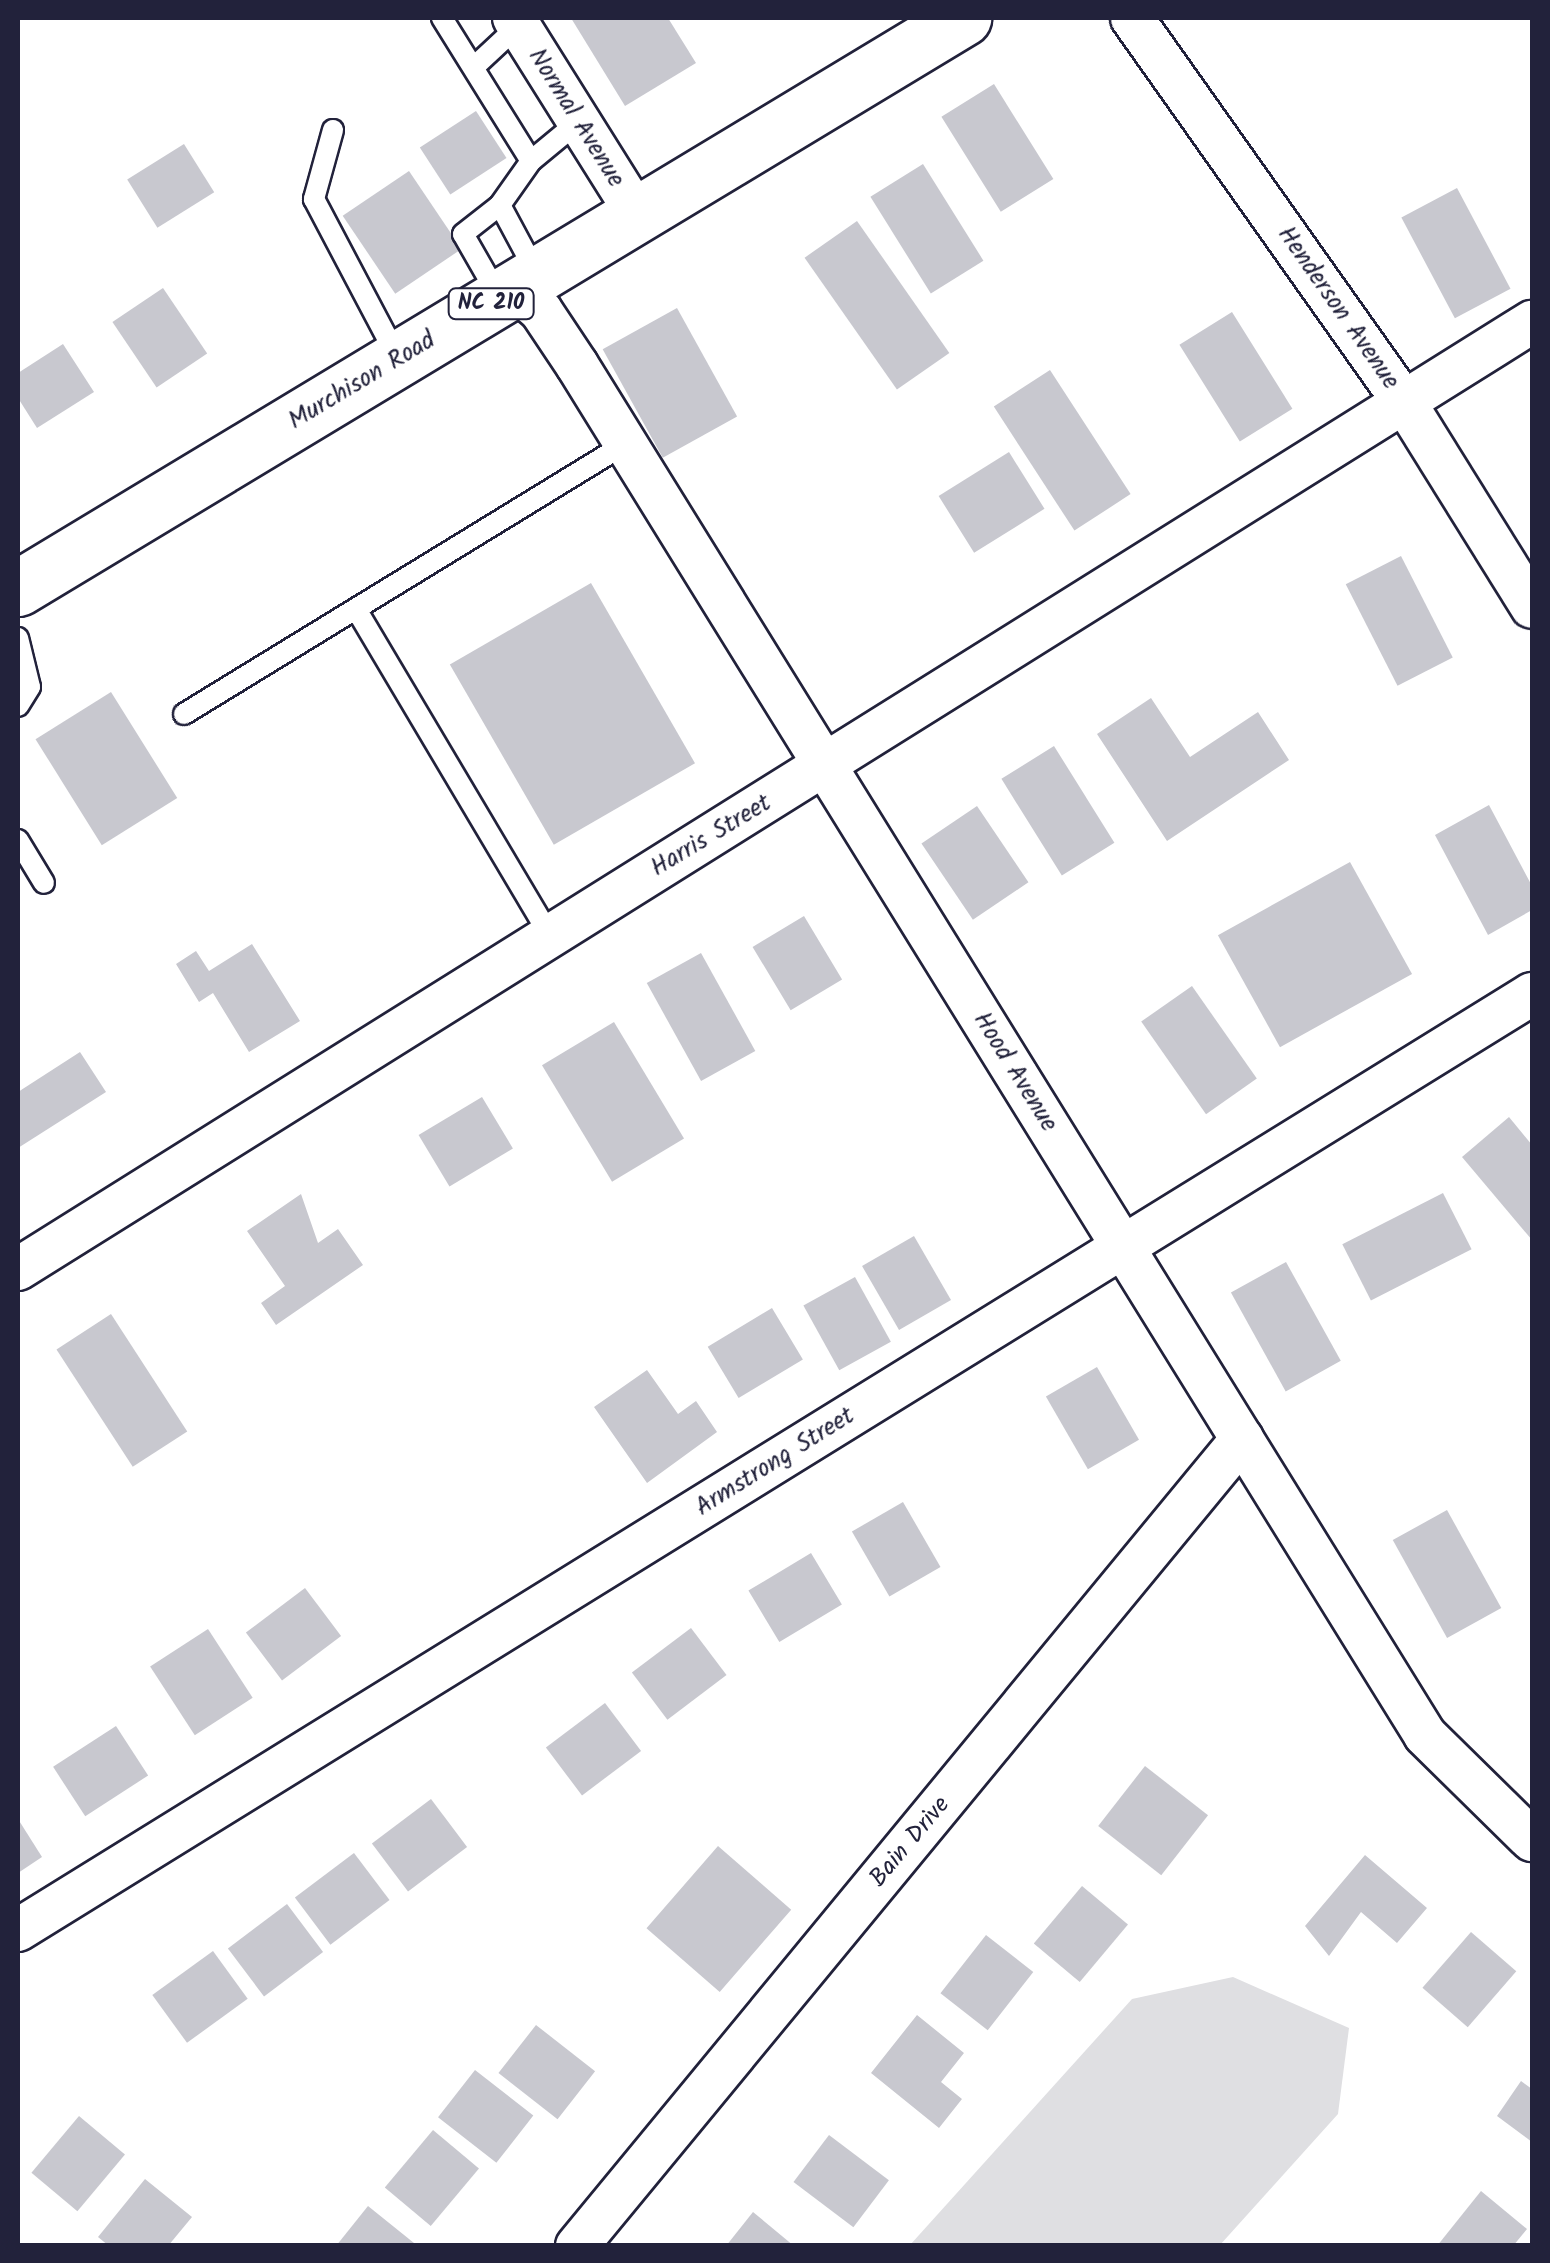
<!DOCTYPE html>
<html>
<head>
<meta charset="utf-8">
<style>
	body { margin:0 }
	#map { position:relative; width:1550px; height:2263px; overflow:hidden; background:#fff; font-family:Kalam,sans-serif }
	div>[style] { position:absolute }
	.green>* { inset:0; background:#dfdfe2 }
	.building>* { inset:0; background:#c8c8cf; transform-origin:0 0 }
	.roads { filter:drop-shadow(2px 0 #22223b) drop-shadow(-2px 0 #22223b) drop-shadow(0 2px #22223b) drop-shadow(0 -2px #22223b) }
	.lane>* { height:20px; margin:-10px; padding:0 10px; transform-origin:10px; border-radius:10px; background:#fff }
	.street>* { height:42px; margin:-21px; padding:0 21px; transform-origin:21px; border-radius:21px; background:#fff }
	.primary>* { height:55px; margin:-27.5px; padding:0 27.5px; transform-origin:27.5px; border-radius:27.5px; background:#fff }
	span { translate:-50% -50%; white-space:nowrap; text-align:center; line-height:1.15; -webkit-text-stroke:8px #fff; paint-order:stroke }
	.shield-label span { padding:2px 8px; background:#fff; border:2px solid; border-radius:8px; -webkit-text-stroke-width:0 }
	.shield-label { font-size:22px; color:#22223b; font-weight:700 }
	.street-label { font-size:25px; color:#22223b }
	.frame { position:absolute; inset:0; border:20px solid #22223b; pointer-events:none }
</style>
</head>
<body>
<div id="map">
	<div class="green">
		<div style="clip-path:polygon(1233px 1977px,1349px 2028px,1338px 2114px,1220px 2245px,910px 2245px,1132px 1999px)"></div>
	</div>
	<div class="building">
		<div style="clip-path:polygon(571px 18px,668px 18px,696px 63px,625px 106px)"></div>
		<div style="left:994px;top:84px;width:112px;height:62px;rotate:58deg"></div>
		<div style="left:476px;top:111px;width:56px;height:67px;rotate:57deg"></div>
		<div style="left:184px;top:144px;width:57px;height:67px;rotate:58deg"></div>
		<div style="left:923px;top:164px;width:114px;height:62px;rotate:58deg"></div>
		<div style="left:409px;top:171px;width:94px;height:80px;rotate:56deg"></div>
		<div style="left:1457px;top:188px;width:114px;height:63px;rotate:62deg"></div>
		<div style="left:857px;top:221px;width:161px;height:64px;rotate:55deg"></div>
		<div style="left:163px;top:288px;width:79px;height:61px;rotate:56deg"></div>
		<div style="left:677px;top:308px;width:124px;height:85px;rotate:61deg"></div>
		<div style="left:1232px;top:312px;width:114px;height:62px;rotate:58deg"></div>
		<div style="clip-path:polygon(63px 344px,94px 392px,37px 428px,18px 398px,18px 373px)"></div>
		<div style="left:1050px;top:370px;width:148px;height:67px;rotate:57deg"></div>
		<div style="left:1009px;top:452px;width:67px;height:83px;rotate:58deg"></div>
		<div style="left:1401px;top:556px;width:114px;height:62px;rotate:63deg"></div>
		<div style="left:591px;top:583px;width:208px;height:163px;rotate:60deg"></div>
		<div style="left:111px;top:692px;width:125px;height:89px;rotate:58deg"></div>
		<div style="clip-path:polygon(1151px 698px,1190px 757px,1258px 712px,1289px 760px,1167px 841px,1097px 734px)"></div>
		<div style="left:1054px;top:746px;width:114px;height:62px;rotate:58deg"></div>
		<div style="clip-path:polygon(1489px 805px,1532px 886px,1532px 910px,1488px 935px,1435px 835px)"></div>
		<div style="left:977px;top:806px;width:92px;height:67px;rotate:56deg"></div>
		<div style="left:1350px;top:862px;width:128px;height:151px;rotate:61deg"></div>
		<div style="left:804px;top:916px;width:74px;height:60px;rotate:59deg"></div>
		<div style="clip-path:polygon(252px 944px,300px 1021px,249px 1052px,213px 993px,199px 1002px,176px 964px,196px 951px,209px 971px)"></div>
		<div style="left:701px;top:953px;width:112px;height:62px;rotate:61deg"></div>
		<div style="left:1192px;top:986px;width:113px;height:62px;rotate:55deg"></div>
		<div style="left:614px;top:1022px;width:136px;height:84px;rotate:59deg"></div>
		<div style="clip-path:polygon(80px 1052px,106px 1092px,18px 1148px,18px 1092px)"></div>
		<div style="left:482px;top:1097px;width:60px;height:74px;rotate:59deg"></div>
		<div style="clip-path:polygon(1509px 1117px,1532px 1145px,1532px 1240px,1462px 1157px)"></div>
		<div style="left:1443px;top:1193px;width:63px;height:113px;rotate:63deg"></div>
		<div style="clip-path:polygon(301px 1194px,318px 1243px,338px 1229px,363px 1265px,276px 1325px,261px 1303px,285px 1286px,247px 1231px)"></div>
		<div style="left:914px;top:1236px;width:74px;height:60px;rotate:60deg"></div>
		<div style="left:1286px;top:1262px;width:113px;height:63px;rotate:61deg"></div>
		<div style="left:855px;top:1277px;width:74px;height:59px;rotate:61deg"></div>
		<div style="left:772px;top:1308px;width:60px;height:75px;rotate:59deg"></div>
		<div style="left:111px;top:1314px;width:140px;height:65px;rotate:57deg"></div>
		<div style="left:1097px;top:1367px;width:84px;height:59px;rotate:60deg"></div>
		<div style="clip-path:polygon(647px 1370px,678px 1414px,696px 1401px,717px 1432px,647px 1483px,594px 1407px)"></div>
		<div style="left:903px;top:1502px;width:75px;height:59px;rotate:60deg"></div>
		<div style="left:1447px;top:1510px;width:112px;height:62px;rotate:61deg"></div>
		<div style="left:811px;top:1553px;width:60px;height:73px;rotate:59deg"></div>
		<div style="left:305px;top:1588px;width:60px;height:74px;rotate:53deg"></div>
		<div style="left:691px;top:1628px;width:59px;height:74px;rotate:53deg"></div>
		<div style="left:208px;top:1629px;width:82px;height:69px;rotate:57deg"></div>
		<div style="left:605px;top:1703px;width:60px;height:74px;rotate:53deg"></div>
		<div style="left:116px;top:1726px;width:59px;height:75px;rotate:57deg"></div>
		<div style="left:1145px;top:1766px;width:80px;height:76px;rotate:38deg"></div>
		<div style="left:431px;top:1799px;width:60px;height:74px;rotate:53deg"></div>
		<div style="clip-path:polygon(18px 1819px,42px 1857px,18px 1873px)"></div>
		<div style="left:718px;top:1846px;width:97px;height:109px;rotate:41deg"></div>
		<div style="left:354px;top:1853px;width:59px;height:74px;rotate:53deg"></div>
		<div style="clip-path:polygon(1365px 1855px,1427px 1908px,1397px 1943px,1361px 1912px,1329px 1956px,1305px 1926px)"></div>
		<div style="left:1082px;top:1886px;width:60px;height:75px;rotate:40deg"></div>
		<div style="left:287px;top:1904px;width:60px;height:74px;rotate:53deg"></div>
		<div style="left:1471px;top:1932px;width:60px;height:74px;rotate:41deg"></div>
		<div style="left:986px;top:1935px;width:60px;height:74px;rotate:38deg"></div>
		<div style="left:213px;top:1951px;width:59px;height:75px;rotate:54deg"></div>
		<div style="clip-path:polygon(917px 2015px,964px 2053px,941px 2082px,962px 2099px,939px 2128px,871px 2073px)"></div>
		<div style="left:536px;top:2025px;width:75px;height:61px;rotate:38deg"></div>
		<div style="left:475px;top:2070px;width:74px;height:60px;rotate:38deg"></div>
		<div style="clip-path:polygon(1521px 2081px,1532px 2089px,1532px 2142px,1497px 2116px)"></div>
		<div style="left:79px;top:2116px;width:60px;height:74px;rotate:40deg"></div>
		<div style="left:433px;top:2130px;width:60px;height:75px;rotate:40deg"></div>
		<div style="left:829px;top:2135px;width:75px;height:59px;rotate:37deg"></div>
		<div style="clip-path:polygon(145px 2179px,192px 2217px,168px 2246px,109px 2246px,98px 2237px)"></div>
		<div style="clip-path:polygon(1481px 2191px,1527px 2229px,1513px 2246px,1437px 2246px)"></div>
		<div style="clip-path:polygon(368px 2206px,414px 2243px,413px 2246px,336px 2246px)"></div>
		<div style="clip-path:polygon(753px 2212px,794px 2246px,726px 2246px)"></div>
	</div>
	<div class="roads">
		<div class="lane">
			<div style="left:442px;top:18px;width:168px;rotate:58.1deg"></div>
			<div style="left:531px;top:161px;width:60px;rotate:-39.6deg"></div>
			<div style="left:474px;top:67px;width:62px;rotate:-43deg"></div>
			<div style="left:333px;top:130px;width:72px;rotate:105.4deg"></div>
			<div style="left:314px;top:199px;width:180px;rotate:62.2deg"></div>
			<div style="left:531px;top:161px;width:54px;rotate:125.2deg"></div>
			<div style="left:500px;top:205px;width:78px;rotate:61.8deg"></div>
			<div style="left:498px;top:295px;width:70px;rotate:-119.8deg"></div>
			<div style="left:463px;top:234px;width:47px;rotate:-38.1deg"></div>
			<div style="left:356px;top:609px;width:380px;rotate:59.3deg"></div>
			<div style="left:18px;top:638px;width:50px;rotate:76.2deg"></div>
			<div style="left:30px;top:687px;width:22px;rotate:122deg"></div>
			<div style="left:184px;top:714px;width:517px;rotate:-31.48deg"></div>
			<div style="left:18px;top:840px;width:50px;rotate:58.8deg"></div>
		</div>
		<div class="street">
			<div style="left:514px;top:18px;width:235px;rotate:57.9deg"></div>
			<div style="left:1132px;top:18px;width:472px;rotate:54.7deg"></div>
			<div style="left:1405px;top:403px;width:240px;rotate:58.1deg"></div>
			<div style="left:515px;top:289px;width:34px;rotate:40deg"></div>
			<div style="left:541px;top:311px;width:65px;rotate:56.3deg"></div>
			<div style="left:577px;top:365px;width:1611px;rotate:58.24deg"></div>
			<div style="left:1425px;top:1735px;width:150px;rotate:44.5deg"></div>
			<div style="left:18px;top:1269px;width:1786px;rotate:-32.03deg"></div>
			<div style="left:18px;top:1930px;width:1780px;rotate:-31.73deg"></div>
			<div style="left:577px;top:2246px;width:1046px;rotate:-50.51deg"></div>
		</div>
		<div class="primary">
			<div style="left:18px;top:588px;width:1104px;rotate:-31.1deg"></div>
		</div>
	</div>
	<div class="shield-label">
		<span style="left:491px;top:304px">NC 210</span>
	</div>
	<div class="street-label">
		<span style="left:576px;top:118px;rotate:58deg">Normal Avenue</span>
		<span style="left:1338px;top:308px;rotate:55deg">Henderson Avenue</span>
		<span style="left:362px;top:381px;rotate:-31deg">Murchison Road</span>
		<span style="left:711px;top:836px;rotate:-31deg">Harris Street</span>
		<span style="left:1015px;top:1072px;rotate:58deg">Hood Avenue</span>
		<span style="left:775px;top:1462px;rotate:-32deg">Armstrong Street</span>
		<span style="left:910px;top:1842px;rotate:-50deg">Bain Drive</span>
	</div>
	<div class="frame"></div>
</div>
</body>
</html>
